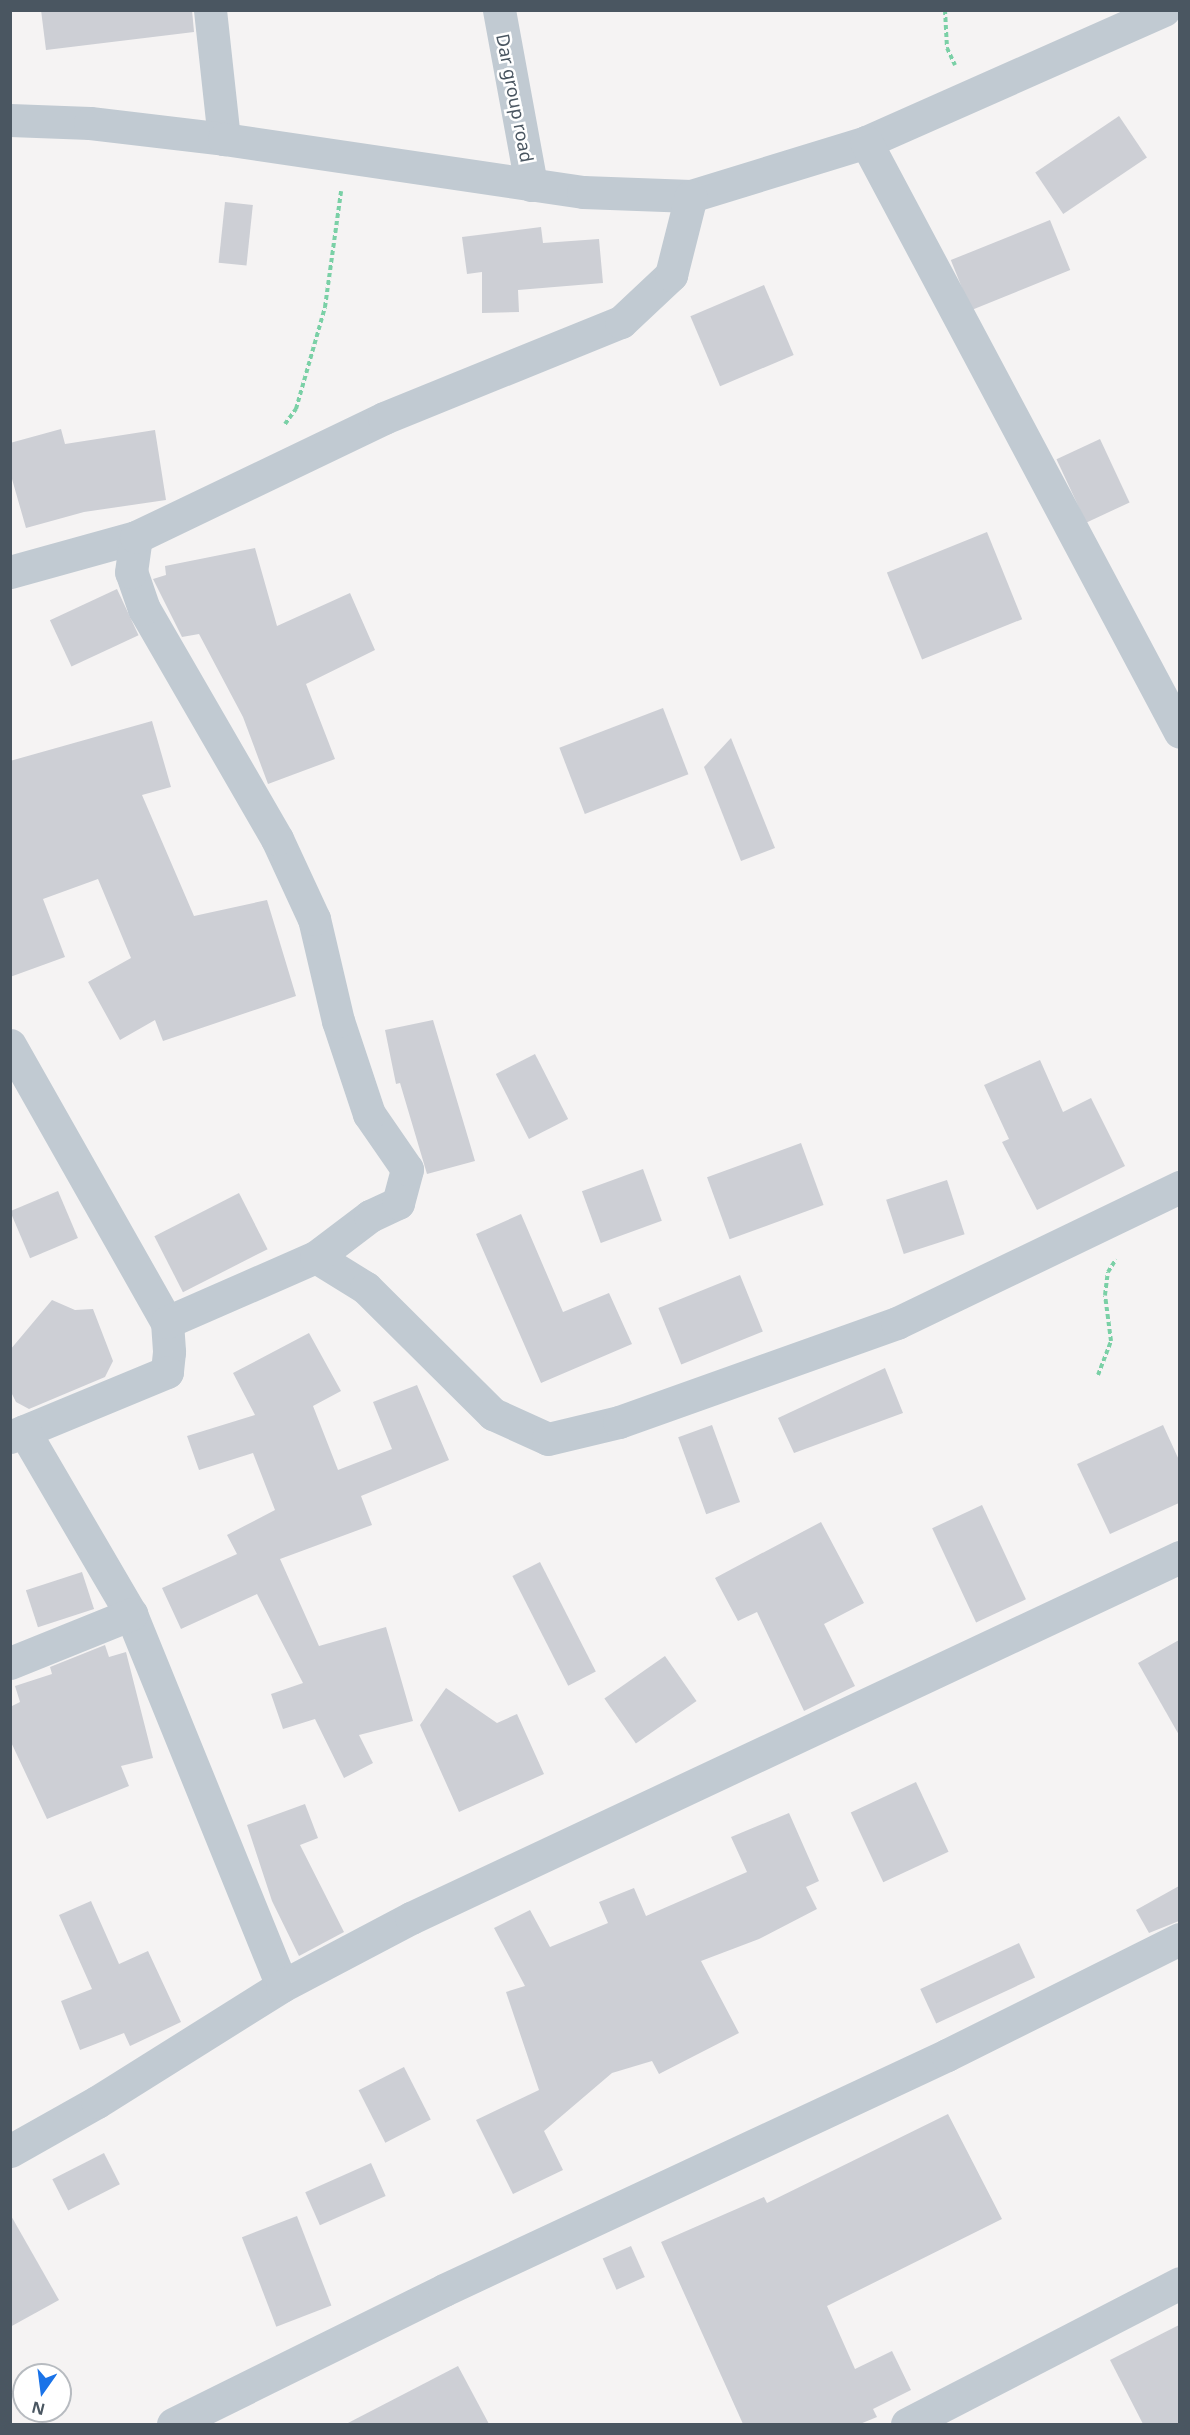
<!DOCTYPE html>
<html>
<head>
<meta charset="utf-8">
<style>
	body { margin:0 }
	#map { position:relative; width:1190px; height:2435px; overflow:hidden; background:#f5f3f3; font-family:"Noto Sans",sans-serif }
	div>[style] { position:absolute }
	.building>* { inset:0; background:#cdcfd5; transform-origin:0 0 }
	.path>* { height:4px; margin-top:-2px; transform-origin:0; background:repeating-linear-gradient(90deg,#7ad0a6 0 4.5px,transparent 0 7.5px) }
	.minor>* { height:33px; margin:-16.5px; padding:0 16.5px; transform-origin:16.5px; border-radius:16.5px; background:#c1cad2 }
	span { translate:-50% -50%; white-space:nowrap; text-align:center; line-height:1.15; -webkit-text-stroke:5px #fff; paint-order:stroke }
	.street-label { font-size:18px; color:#4a5661 }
	.frame { position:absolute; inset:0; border:12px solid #4a5661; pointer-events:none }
	.north { position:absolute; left:12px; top:2363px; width:60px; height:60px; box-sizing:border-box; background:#fff; border:2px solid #b7bbc0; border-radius:50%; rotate:194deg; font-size:16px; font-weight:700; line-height:24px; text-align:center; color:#4a5661 }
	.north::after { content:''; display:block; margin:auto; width:21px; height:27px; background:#1a73e8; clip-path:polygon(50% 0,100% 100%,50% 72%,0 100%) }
</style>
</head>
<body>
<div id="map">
	<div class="building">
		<div style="clip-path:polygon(41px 10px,192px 10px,194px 32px,46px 50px)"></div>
		<div style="left:1119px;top:116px;width:50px;height:101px;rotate:56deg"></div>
		<div style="left:225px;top:202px;width:28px;height:61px;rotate:6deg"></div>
		<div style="left:1050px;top:220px;width:54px;height:107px;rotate:68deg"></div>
		<div style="clip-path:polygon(541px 227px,543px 243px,599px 239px,603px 283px,518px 290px,519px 312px,482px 313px,482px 272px,467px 274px,462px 237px)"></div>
		<div style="left:764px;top:285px;width:76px;height:80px;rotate:67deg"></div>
		<div style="clip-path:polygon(61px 429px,65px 444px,155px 430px,166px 500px,84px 512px,26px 528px,10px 472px,10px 443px)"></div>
		<div style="left:1100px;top:439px;width:70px;height:48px;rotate:65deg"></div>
		<div style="left:987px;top:532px;width:94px;height:108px;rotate:68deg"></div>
		<div style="clip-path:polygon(255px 548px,277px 626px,350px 593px,375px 650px,306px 684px,335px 759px,268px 784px,243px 717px,199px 634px,182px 637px,153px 579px,166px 575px,165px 566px)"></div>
		<div style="left:117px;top:589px;width:51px;height:74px;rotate:65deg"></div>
		<div style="left:663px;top:708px;width:71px;height:111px;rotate:69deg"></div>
		<div style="clip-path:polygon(152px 721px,171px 787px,142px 795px,194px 916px,267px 900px,296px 996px,163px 1041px,155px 1020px,120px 1040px,88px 982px,131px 958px,98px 879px,43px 899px,65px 957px,10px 977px,10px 761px)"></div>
		<div style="clip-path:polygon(731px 738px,775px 848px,741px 861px,704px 767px)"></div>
		<div style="clip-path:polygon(433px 1020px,475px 1161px,427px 1174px,400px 1083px,396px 1084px,385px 1030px)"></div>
		<div style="left:535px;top:1054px;width:73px;height:44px;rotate:63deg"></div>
		<div style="clip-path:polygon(1040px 1060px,1063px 1112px,1091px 1098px,1125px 1166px,1037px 1210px,1002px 1142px,1009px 1139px,984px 1085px)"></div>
		<div style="left:801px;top:1143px;width:66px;height:100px;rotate:70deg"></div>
		<div style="left:643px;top:1169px;width:55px;height:65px;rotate:70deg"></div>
		<div style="left:947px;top:1180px;width:57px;height:64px;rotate:72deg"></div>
		<div style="left:58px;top:1191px;width:51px;height:52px;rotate:67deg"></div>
		<div style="left:239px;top:1193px;width:63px;height:95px;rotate:63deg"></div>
		<div style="clip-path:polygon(521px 1214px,563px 1312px,609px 1293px,632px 1344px,541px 1383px,476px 1234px)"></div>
		<div style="left:740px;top:1275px;width:61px;height:88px;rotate:68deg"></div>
		<div style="clip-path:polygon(52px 1300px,75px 1310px,93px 1309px,113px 1361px,105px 1377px,29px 1409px,16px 1402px,10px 1390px,10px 1350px)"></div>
		<div style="clip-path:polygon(309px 1333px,341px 1391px,313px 1406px,338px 1470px,392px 1449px,373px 1402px,417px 1385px,449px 1460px,361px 1496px,372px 1525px,280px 1559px,319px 1646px,386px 1627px,413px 1721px,359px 1735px,373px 1763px,344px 1778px,315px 1719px,283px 1729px,271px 1694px,303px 1683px,257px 1594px,181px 1629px,162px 1588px,237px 1554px,227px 1535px,275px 1510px,253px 1453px,199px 1470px,187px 1436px,255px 1415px,233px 1373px)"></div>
		<div style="clip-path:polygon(885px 1368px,903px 1413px,794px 1453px,778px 1418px)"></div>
		<div style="left:712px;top:1425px;width:82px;height:36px;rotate:70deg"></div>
		<div style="clip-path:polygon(1163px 1425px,1179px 1460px,1179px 1503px,1110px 1534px,1077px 1464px)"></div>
		<div style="left:982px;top:1505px;width:104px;height:55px;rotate:65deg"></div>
		<div style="clip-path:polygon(821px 1522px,864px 1603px,824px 1624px,855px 1686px,804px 1711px,757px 1612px,738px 1621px,715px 1578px)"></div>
		<div style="left:540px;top:1562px;width:123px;height:31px;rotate:63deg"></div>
		<div style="left:82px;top:1572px;width:39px;height:59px;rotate:72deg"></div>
		<div style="clip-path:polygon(1179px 1640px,1179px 1735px,1138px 1663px)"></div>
		<div style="clip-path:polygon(105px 1645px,109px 1657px,126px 1652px,153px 1758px,121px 1766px,129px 1786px,47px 1819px,10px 1740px,10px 1707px,20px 1702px,15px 1686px,52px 1674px,50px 1667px)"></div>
		<div style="left:665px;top:1656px;width:55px;height:74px;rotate:55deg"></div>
		<div style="clip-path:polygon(446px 1688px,497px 1723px,517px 1714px,544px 1774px,459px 1812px,420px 1725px)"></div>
		<div style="left:916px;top:1782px;width:77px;height:72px;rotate:65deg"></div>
		<div style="clip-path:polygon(305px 1804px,318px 1838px,300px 1845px,344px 1932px,299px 1956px,272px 1901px,247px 1825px)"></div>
		<div style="clip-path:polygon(789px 1813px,819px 1881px,806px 1887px,817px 1909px,759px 1939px,701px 1961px,739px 2033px,659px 2074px,652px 2061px,612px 2073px,544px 2131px,563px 2170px,513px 2194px,476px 2120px,539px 2090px,506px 1992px,525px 1986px,494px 1928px,530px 1910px,550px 1947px,608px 1923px,599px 1902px,634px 1888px,646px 1916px,747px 1872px,731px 1837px)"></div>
		<div style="clip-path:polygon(1179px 1886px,1179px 1921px,1149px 1933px,1136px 1910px)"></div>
		<div style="clip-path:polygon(91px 1901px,119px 1964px,148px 1951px,181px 2022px,130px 2046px,124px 2033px,80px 2050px,61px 2001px,92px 1989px,59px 1915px)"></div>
		<div style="left:1019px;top:1943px;width:38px;height:109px;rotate:65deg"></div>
		<div style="left:404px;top:2067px;width:59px;height:51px;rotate:63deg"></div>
		<div style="clip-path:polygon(948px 2114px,1002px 2219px,827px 2306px,855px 2369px,892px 2351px,911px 2390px,873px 2409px,877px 2417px,860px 2424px,743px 2424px,661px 2242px,764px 2197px,767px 2203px)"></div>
		<div style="left:104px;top:2153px;width:35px;height:58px;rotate:63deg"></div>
		<div style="left:371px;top:2163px;width:36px;height:72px;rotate:66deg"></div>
		<div style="clip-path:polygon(10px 2214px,59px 2300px,10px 2327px)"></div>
		<div style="left:297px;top:2216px;width:96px;height:59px;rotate:69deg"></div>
		<div style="left:631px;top:2246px;width:34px;height:31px;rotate:66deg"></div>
		<div style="clip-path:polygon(1179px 2325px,1179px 2424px,1143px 2424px,1110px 2360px)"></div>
		<div style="clip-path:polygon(458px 2366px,489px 2424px,346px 2424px)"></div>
	</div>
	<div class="path">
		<div style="left:945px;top:10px;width:38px;rotate:87deg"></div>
		<div style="left:947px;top:48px;width:19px;rotate:65deg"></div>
		<div style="left:285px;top:424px;width:19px;rotate:-54deg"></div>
		<div style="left:296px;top:409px;width:106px;rotate:-74.1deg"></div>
		<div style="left:325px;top:307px;width:117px;rotate:-82.1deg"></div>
		<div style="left:1098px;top:1375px;width:36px;rotate:-69deg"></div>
		<div style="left:1111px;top:1341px;width:46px;rotate:-97.4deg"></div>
		<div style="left:1105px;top:1295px;width:23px;rotate:-83deg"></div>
		<div style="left:1108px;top:1272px;width:15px;rotate:-58deg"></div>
	</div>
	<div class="minor">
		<div style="left:210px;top:10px;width:130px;rotate:83.8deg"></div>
		<div style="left:499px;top:10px;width:178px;rotate:79.6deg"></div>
		<div style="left:10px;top:120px;width:80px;rotate:2.1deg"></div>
		<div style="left:90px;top:123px;width:135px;rotate:6.8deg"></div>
		<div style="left:224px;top:139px;width:363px;rotate:8.4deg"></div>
		<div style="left:583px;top:192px;width:108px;rotate:2.1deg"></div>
		<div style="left:691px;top:196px;width:183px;rotate:-17.1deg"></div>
		<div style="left:866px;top:142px;width:326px;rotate:-23.9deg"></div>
		<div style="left:866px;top:142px;width:668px;rotate:61.98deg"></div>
		<div style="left:10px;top:572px;width:131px;rotate:-15.5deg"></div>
		<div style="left:10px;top:1045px;width:318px;rotate:60.5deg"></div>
		<div style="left:167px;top:1322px;width:30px;rotate:86deg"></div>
		<div style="left:169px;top:1352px;width:20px;rotate:96deg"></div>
		<div style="left:167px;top:1372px;width:170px;rotate:157.5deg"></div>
		<div style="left:316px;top:1257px;width:59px;rotate:31.8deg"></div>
		<div style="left:366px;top:1288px;width:179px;rotate:44.8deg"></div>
		<div style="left:493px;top:1414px;width:60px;rotate:24.4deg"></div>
		<div style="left:548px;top:1439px;width:73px;rotate:-13.5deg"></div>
		<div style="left:619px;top:1422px;width:295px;rotate:-19.6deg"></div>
		<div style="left:897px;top:1323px;width:314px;rotate:-25.7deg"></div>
		<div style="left:167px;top:1322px;width:163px;rotate:-23.6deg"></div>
		<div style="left:316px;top:1257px;width:68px;rotate:-37.2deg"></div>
		<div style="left:370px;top:1216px;width:31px;rotate:-25deg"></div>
		<div style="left:398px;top:1203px;width:35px;rotate:-75deg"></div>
		<div style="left:407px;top:1169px;width:67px;rotate:-124.6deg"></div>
		<div style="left:369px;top:1114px;width:98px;rotate:-108.4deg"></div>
		<div style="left:338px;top:1021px;width:105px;rotate:-103.2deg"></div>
		<div style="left:314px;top:919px;width:88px;rotate:-114.8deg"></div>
		<div style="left:277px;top:839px;width:266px;rotate:-120deg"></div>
		<div style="left:144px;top:609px;width:39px;rotate:-109deg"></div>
		<div style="left:131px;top:572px;width:35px;rotate:-82deg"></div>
		<div style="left:136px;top:537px;width:275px;rotate:-25.6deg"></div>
		<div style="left:384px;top:418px;width:256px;rotate:-22.1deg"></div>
		<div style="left:621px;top:322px;width:69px;rotate:-43.2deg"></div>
		<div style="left:671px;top:275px;width:81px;rotate:-75.8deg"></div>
		<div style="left:24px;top:1431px;width:212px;rotate:59.7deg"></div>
		<div style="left:131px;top:1614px;width:401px;rotate:67.9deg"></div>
		<div style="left:10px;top:1663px;width:131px;rotate:-22deg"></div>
		<div style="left:10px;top:2151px;width:100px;rotate:-29.4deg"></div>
		<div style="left:97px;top:2102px;width:218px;rotate:-32.1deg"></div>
		<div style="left:282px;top:1986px;width:146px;rotate:-27.8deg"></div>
		<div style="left:411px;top:1918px;width:850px;rotate:-25.15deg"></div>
		<div style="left:173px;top:2424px;width:302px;rotate:-26.3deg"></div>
		<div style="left:444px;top:2290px;width:555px;rotate:-25.04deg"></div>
		<div style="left:947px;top:2055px;width:260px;rotate:-26.5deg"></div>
		<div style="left:907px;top:2424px;width:307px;rotate:-27.3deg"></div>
	</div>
	<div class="street-label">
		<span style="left:515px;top:98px;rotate:79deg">Dar group road</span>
	</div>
	<div class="frame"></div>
	<div class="north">N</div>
</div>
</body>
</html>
